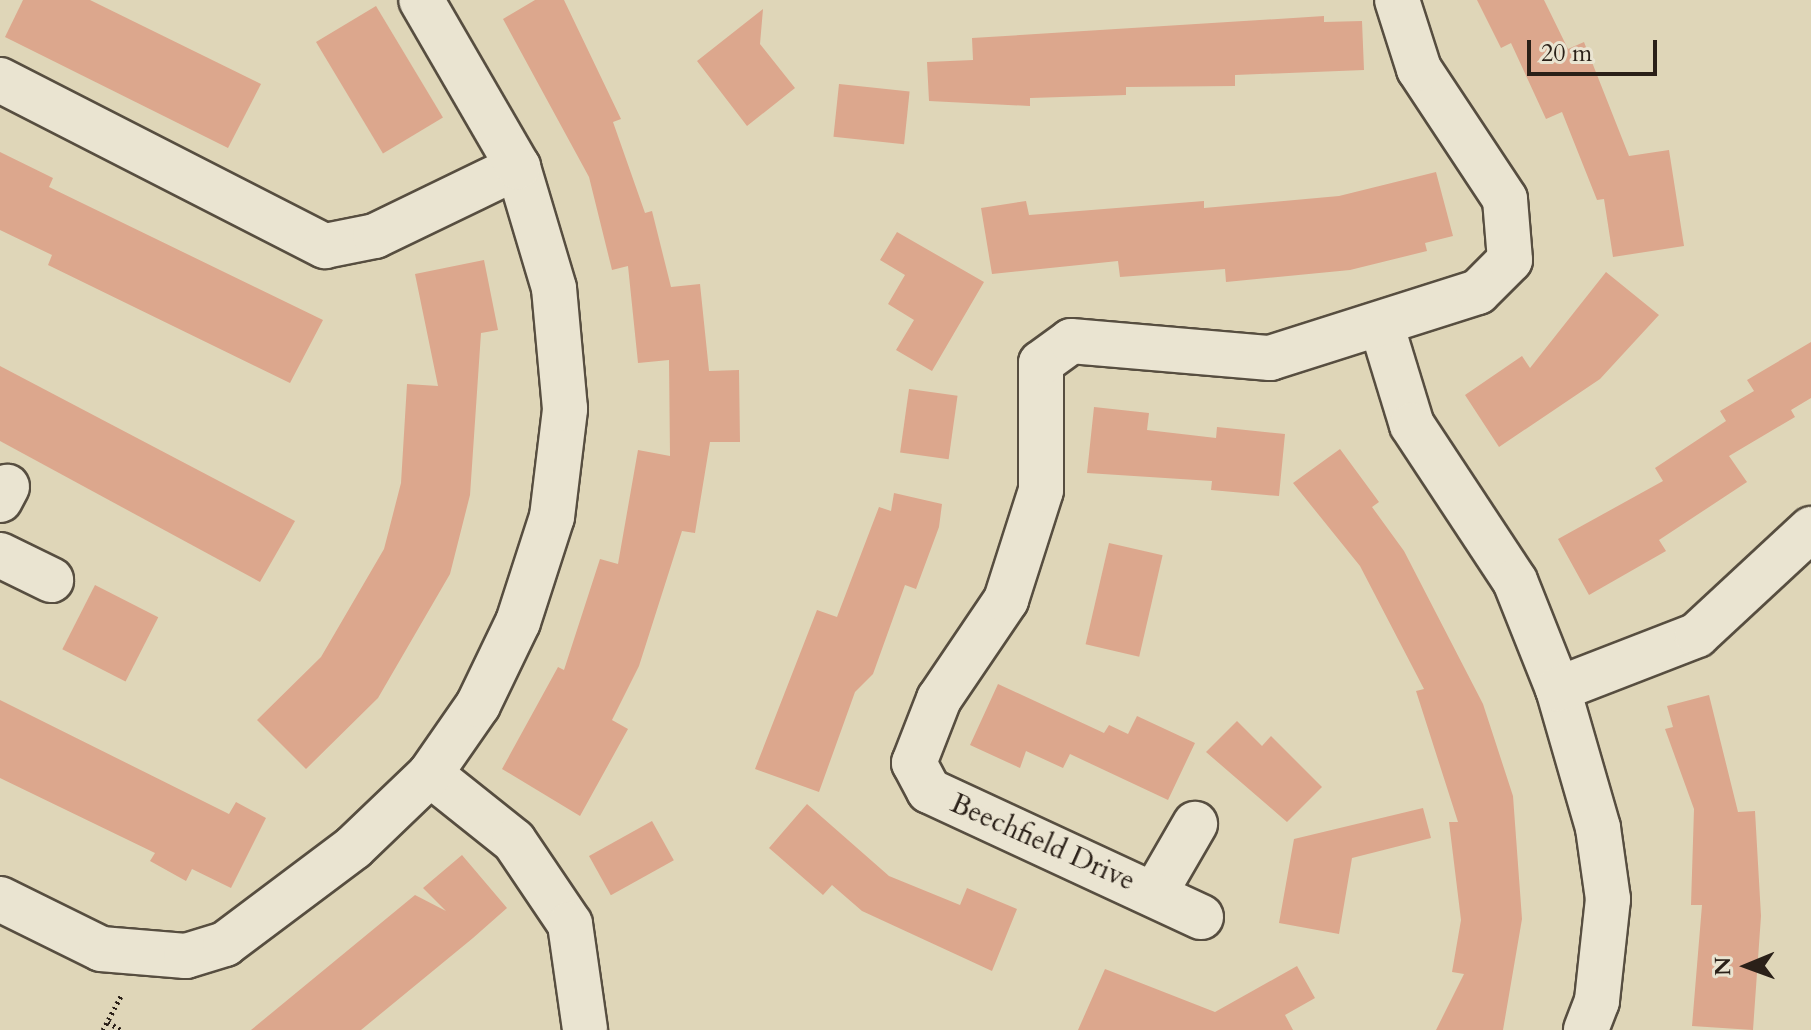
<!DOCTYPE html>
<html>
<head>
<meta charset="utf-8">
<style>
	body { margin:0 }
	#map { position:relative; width:1811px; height:1030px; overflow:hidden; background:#dfd6b8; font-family:Cardo,serif }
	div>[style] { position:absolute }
	.building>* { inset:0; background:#dca78d; transform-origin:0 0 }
	.path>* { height:5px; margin-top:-2.5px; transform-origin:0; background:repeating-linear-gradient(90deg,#2a2018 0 2px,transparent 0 6px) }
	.roads { filter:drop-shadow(2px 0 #574e40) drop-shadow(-2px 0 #574e40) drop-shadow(0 2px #574e40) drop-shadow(0 -2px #574e40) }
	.minor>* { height:44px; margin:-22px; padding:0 22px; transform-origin:22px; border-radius:22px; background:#eae4d1 }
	span { translate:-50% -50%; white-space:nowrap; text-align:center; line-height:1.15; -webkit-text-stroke:7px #eae4d1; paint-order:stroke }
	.street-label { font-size:28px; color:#2a2018 }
	.north { position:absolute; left:1707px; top:926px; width:80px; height:80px; -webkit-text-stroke:6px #eae4d1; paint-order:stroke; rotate:269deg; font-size:22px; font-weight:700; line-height:32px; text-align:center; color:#2a2018 }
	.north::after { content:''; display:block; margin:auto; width:28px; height:36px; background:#2a2018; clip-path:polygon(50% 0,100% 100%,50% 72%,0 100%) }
	.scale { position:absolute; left:1527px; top:40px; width:130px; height:36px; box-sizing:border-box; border:4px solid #2a2018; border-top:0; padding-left:10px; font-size:24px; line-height:28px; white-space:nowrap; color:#2a2018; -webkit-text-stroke:6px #eae4d1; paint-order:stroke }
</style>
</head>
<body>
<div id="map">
	<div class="building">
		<div style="clip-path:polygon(23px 0,90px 0,261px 84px,228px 148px,5px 37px)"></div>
		<div style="clip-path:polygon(535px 0,564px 0,621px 119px,613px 122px,645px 213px,652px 211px,671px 287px,700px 284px,709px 371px,739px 370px,740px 442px,710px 442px,695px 533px,682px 531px,639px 666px,612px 720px,628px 729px,580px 816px,502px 769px,558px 667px,564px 670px,600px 559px,618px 564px,638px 450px,670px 456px,669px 360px,638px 363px,628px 266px,612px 270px,589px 177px,503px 19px)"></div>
		<div style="clip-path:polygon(1477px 0,1544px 0,1568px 49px,1584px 42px,1629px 156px,1669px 150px,1684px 246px,1613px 257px,1604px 199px,1597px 200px,1562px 112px,1546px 119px,1511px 43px,1501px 48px)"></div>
		<div style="left:376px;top:6px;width:130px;height:70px;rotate:59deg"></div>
		<div style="clip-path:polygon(763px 9px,760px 44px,795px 88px,747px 126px,697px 61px)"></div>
		<div style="clip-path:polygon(1324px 16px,1324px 22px,1362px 21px,1364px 70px,1235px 75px,1235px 86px,1126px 87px,1126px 95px,1030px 98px,1030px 106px,929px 101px,927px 62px,973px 60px,972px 38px)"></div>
		<div style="left:839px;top:84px;width:71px;height:53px;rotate:6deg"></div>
		<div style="clip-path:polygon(0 152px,53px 178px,49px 187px,323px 320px,290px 383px,48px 265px,52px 255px,0 230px)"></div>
		<div style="clip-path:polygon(1436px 172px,1453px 236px,1425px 243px,1427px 251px,1350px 270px,1226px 282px,1225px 269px,1120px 277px,1118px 261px,992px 274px,981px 208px,1026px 201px,1029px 215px,1204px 201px,1204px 208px,1339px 196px)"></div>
		<div style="clip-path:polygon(897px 232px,984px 282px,932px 371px,896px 350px,914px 320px,888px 304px,905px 275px,880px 260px)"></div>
		<div style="clip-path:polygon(484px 260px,498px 330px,481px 333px,470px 495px,450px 574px,378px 698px,306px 769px,257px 720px,321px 657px,384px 549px,401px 483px,407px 384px,438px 386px,415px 274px)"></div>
		<div style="clip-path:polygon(1606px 272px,1659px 315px,1600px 379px,1499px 447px,1465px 395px,1522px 356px,1530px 368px)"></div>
		<div style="clip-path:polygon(1811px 342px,1811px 398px,1791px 410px,1795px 417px,1729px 456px,1747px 482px,1659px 540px,1666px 551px,1589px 595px,1558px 539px,1663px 481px,1655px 468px,1726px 421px,1720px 411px,1754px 391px,1747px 380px)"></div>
		<div style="clip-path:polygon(0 366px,295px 521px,260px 582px,0 441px)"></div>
		<div style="left:909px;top:389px;width:49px;height:64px;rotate:8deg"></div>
		<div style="clip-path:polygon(1094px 407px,1149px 413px,1147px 430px,1216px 438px,1217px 427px,1285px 434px,1279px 496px,1211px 490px,1212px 481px,1087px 473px)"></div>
		<div style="clip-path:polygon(1340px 449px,1379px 502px,1372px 507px,1404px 551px,1483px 704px,1513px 796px,1522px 919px,1503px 1030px,1436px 1030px,1464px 974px,1452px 972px,1461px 920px,1449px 822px,1458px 822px,1416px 691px,1424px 689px,1360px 566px,1293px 483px)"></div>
		<div style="clip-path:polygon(894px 493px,942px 504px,939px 527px,916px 589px,905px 585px,873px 674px,855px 692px,819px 792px,755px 769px,817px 610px,837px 617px,879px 507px,891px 511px)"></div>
		<div style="left:1109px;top:543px;width:55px;height:104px;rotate:13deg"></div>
		<div style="left:95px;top:585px;width:71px;height:72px;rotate:27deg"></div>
		<div style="clip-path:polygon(998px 684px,1104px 733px,1109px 725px,1128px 734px,1137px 716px,1195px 743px,1168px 800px,1070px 754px,1063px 768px,1026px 751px,1020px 768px,970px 745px)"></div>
		<div style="clip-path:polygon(1709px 695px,1738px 812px,1755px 811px,1761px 916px,1753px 1030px,1692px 1026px,1702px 905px,1691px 905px,1694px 809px,1665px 729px,1673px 727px,1667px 706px)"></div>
		<div style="clip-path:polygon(0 700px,229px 814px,236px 802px,266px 818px,231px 888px,192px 869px,186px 881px,150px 861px,155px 853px,0 778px)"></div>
		<div style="clip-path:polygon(1237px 721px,1262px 746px,1271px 736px,1322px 787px,1287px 822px,1206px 752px)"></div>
		<div style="clip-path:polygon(807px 804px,889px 876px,960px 905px,967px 888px,1017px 909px,992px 971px,862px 911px,832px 885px,823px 895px,769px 848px)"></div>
		<div style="clip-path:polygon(1423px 808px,1431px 838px,1352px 858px,1339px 934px,1279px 923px,1294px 839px)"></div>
		<div style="left:652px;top:821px;width:45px;height:72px;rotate:61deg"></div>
		<div style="clip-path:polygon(462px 855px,507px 908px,473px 938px,361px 1030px,251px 1030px,415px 895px,446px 911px,423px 888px)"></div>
		<div style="clip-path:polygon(1297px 966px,1315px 998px,1285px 1015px,1293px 1030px,1078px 1030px,1105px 969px,1215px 1012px)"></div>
	</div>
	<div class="path">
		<div style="left:108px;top:1022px;width:15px;rotate:32deg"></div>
		<div style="left:103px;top:1030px;width:41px;rotate:-62.2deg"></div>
	</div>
	<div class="roads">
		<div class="minor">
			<div style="left:0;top:80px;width:365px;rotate:27.1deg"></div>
			<div style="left:325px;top:246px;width:51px;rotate:-11.3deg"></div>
			<div style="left:375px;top:236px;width:159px;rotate:-25.8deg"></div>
			<div style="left:1382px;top:327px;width:102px;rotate:73deg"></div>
			<div style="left:1412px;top:425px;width:187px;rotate:56.6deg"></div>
			<div style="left:1515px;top:581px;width:116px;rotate:68.3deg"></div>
			<div style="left:1558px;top:689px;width:145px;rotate:73.9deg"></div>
			<div style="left:1598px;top:828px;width:72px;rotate:82deg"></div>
			<div style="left:1608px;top:899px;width:103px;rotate:96.2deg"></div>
			<div style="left:1597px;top:1001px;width:31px;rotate:111deg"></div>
			<div style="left:0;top:500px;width:15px;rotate:-62deg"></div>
			<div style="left:0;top:555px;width:57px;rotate:26.1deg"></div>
			<div style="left:1558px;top:689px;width:149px;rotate:-21.2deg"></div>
			<div style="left:1697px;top:635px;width:156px;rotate:-42.9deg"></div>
			<div style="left:430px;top:774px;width:107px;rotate:38.6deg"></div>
			<div style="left:514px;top:841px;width:100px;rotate:56deg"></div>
			<div style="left:570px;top:924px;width:107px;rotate:81.9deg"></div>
			<div style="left:1155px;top:893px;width:80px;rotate:-59.9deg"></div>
			<div style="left:0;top:899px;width:113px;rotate:26.3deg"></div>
			<div style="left:101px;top:949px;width:85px;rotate:4.7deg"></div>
			<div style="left:186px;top:956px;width:41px;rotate:-17.1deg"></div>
			<div style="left:225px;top:944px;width:161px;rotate:-36.9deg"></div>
			<div style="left:354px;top:847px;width:105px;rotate:-43.8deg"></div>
			<div style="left:430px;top:774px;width:84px;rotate:-55.2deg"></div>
			<div style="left:478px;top:705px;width:92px;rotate:-64.3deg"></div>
			<div style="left:518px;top:622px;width:110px;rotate:-72.1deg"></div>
			<div style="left:552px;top:517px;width:109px;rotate:-83.1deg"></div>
			<div style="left:565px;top:409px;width:121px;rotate:-95.2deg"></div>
			<div style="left:554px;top:288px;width:126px;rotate:-106.6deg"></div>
			<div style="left:518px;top:167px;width:193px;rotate:-120.1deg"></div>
			<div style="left:1201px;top:917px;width:300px;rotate:-155.1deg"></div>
			<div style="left:929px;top:791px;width:32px;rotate:-118deg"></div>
			<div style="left:914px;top:763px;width:69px;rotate:-68.7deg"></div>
			<div style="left:939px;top:699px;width:120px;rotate:-55.9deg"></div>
			<div style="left:1006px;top:600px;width:115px;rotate:-72.3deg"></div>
			<div style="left:1041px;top:490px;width:127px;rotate:-90deg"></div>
			<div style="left:1041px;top:363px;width:37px;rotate:-36deg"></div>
			<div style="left:1071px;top:341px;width:200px;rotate:4.9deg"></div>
			<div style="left:1270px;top:358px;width:218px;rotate:-17.6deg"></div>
			<div style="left:1478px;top:292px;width:45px;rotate:-45deg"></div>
			<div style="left:1510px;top:260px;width:61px;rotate:-94.7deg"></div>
			<div style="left:1505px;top:199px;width:156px;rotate:-123.5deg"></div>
			<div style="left:1419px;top:69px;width:72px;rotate:-107.7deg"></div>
		</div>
	</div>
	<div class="street-label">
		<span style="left:1043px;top:842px;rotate:24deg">Beechfield Drive</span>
	</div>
	<div class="north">N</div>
	<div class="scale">20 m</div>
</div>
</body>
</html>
